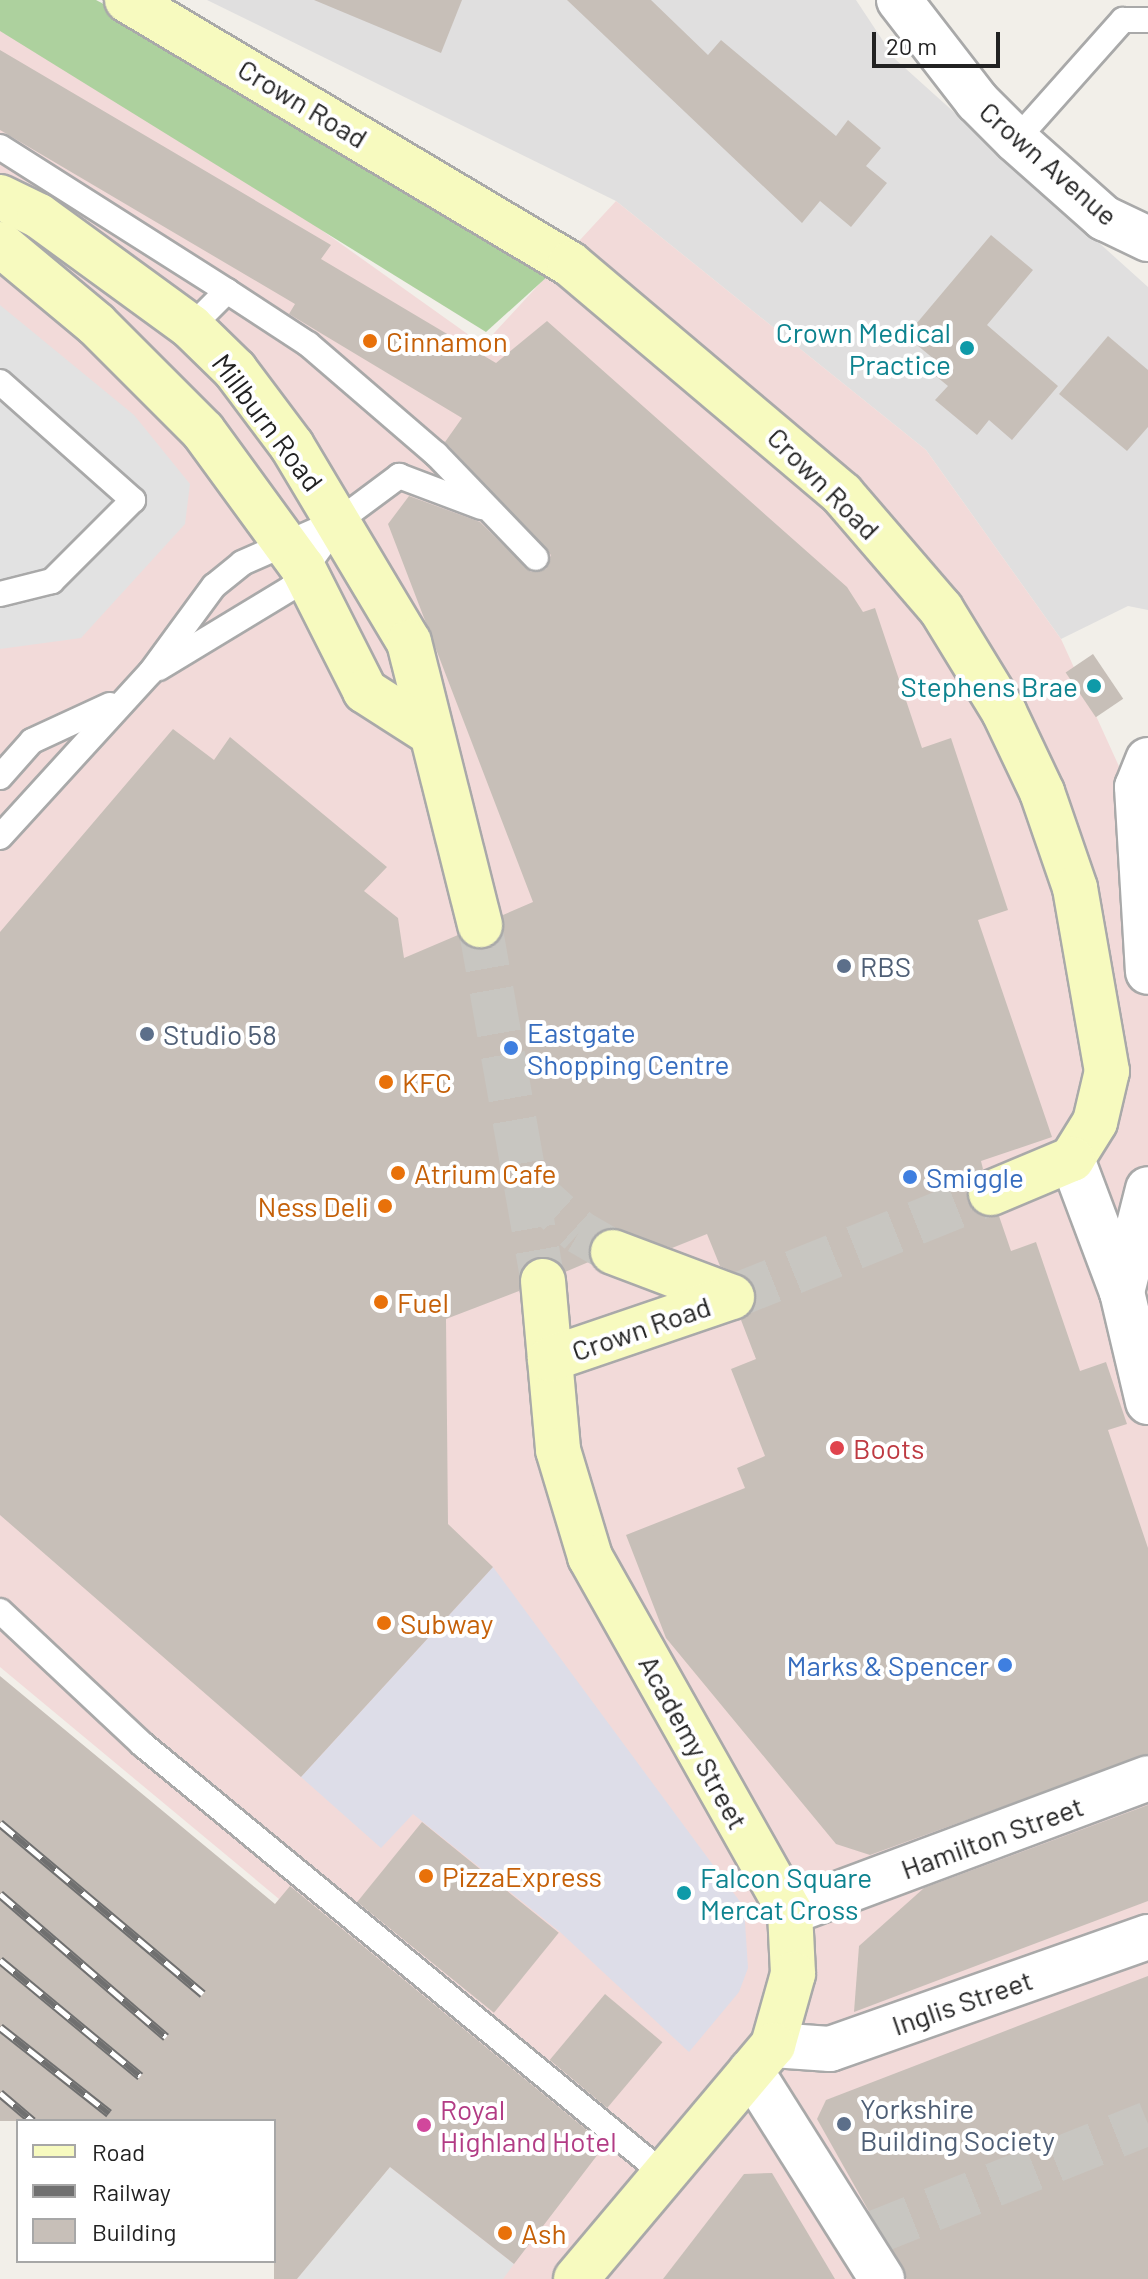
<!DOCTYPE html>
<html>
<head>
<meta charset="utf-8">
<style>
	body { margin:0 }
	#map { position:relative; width:1148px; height:2279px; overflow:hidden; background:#f2efe9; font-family:Barlow,sans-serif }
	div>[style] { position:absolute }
	.residential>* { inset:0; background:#e0dfdf }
	.commercial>* { inset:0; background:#f2dad9 }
	.forest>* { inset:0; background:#add19e }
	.parking>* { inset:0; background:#e2e2e2 }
	.plaza>* { inset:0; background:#dddde8 }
	.building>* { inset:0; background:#c7bfb8; transform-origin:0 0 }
	.street-tunnel>* { height:44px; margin-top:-22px; transform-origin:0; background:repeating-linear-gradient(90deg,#c8c6c1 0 44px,transparent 0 66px) }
	.secondary-tunnel>* { height:44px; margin-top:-22px; transform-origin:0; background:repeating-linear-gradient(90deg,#c8c6c1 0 44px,transparent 0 66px) }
	.roads { filter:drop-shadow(2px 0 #a9a9a9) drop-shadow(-2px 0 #a9a9a9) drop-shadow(0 2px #a9a9a9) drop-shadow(0 -2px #a9a9a9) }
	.lane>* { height:24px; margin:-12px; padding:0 12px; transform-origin:12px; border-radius:12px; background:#fff }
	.street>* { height:44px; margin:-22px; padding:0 22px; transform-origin:22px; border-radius:22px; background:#fff }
	.secondary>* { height:44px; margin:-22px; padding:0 22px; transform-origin:22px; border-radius:22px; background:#f7fabf }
	.rail>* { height:9px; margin-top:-4.5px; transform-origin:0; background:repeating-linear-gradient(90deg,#fff 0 18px,#707070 0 36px); box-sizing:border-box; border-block:2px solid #707070 }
	.dots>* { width:22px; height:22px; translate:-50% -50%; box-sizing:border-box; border:4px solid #fff; border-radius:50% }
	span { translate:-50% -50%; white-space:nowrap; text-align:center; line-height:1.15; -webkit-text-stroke:8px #fff; paint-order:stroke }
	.street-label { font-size:28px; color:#222 }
	.culture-label { font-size:28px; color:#0d838f }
	.right { translate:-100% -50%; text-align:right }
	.left { translate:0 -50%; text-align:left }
	.food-label { font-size:28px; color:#c56008 }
	.service-label { font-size:28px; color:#4e5e75 }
	.shop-label { font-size:28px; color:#366cbe }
	.health-label { font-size:28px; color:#be3a42 }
	.hotel-label { font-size:28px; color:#b23c85 }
	.legend { position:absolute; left:16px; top:2119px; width:260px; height:144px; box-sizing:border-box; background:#fff; border:2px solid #a7a7a7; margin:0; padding:10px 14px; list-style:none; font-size:24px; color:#222 }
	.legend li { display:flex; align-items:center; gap:16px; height:40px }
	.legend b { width:40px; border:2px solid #a7a7a7 }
	.scale { position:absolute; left:872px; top:32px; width:128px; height:36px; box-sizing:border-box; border:4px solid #222; border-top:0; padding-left:10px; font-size:24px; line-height:28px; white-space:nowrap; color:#222; -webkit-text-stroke:6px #fff; paint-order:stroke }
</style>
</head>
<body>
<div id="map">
	<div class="residential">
		<div style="clip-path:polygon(207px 0,856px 0,895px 59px,1148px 287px,1148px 610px,1128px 606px,1061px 639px,926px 450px,616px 201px)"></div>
	</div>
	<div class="commercial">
		<div style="clip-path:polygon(0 1px,483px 345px,616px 201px,926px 450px,1061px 639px,1148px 830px,1148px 2279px,297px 2279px,379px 2182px,182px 2025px,279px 1899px,0 1667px)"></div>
	</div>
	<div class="forest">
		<div style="clip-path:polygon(0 0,96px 0,307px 111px,548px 276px,486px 332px,0 31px)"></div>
	</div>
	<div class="parking">
		<div style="clip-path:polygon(0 305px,134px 415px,190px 484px,185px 524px,81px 638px,0 649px)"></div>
		<div style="clip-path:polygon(390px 2167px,514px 2264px,503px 2279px,297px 2279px)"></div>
	</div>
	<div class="plaza">
		<div style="clip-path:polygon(493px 1567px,744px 1907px,748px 1968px,739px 1992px,689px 2052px,560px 1932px,413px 1814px,381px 1848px,301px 1777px)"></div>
	</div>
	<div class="building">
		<div style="clip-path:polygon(314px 0,462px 0,441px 53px)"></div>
		<div style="clip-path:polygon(567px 0,651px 0,708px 55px,721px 40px,836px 136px,848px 120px,881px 148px,866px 166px,887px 183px,851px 227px,820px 201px,802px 223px)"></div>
		<div style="clip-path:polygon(0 50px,331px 245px,321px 259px,496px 363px,547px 321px,847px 587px,863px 612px,875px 608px,922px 748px,951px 738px,1008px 910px,978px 920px,1052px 1137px,981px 1161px,983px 1169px,966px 1189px,968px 1202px,977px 1213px,999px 1216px,1011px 1251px,1036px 1242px,1080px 1371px,1106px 1362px,1127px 1424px,1108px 1430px,1148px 1548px,1148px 1754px,870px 1855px,836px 1844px,666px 1638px,626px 1535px,745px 1488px,737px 1468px,765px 1456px,731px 1369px,756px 1359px,741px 1320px,755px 1307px,756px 1290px,748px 1278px,720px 1266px,707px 1234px,672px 1248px,608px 1228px,590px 1242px,591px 1261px,565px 1272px,553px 1258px,529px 1260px,520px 1271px,519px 1291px,446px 1319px,448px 1524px,493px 1567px,301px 1777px,0 1515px,0 932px,173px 729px,214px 760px,230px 737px,387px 867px,364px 891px,398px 918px,404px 958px,458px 935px,474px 949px,497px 943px,503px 915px,533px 902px,388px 524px,409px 496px,480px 522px,531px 572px,546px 569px,551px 555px,445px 442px,462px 418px,289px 314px,295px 304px,0 130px)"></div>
		<div style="clip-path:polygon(991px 235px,1033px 270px,987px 325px,1058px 386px,1012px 440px,989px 420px,977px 435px,935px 400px,948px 386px,926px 368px,934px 359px,906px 336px)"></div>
		<div style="clip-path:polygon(1108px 336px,1148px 370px,1148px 427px,1127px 451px,1059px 394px)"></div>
		<div style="left:1093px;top:654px;width:54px;height:33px;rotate:56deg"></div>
		<div style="clip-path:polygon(0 1676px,275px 1904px,290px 1886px,605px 2145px,514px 2264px,390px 2167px,297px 2279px,274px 2279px,274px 2121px,0 2121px)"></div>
		<div style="clip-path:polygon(1148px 1805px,1148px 1901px,854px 2012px,859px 1946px,924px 1888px)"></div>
		<div style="left:422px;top:1822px;width:176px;height:103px;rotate:39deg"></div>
		<div style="clip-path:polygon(1148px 1976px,1148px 2279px,907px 2279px,817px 2119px,826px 2100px)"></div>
		<div style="left:605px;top:1994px;width:75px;height:86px;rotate:40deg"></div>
		<div style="clip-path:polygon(772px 2173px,835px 2279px,663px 2279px,744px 2174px)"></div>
	</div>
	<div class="street-tunnel">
		<div style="left:871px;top:2234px;width:298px;rotate:-21.8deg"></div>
	</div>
	<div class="secondary-tunnel">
		<div style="left:480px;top:925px;width:362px;rotate:80deg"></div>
		<div style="left:526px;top:1184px;width:72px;rotate:42.2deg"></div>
		<div style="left:579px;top:1232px;width:39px;rotate:30deg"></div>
		<div style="left:732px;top:1297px;width:279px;rotate:-21.9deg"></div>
	</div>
	<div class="roads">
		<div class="lane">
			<div style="left:1016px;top:140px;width:161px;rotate:-48.3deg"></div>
			<div style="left:1123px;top:20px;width:25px"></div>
			<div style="left:0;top:147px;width:269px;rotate:32.4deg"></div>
			<div style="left:191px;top:327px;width:51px;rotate:-45deg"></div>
			<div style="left:227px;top:291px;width:97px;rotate:33.2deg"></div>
			<div style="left:308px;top:344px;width:169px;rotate:40.7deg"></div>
			<div style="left:436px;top:454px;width:144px;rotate:46.1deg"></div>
			<div style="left:0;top:382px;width:178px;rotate:41.6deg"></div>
			<div style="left:133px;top:500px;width:115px;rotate:135deg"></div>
			<div style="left:52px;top:581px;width:54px;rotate:166deg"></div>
			<div style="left:159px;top:668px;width:154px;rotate:-31.2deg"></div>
			<div style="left:291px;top:588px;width:80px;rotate:-54.1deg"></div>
			<div style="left:0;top:777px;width:48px;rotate:-48.4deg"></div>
			<div style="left:32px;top:741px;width:86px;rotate:-24.8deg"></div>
			<div style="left:0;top:837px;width:222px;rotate:-47.6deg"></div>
			<div style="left:150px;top:673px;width:108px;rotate:-53.7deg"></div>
			<div style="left:214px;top:586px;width:36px;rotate:-39deg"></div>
			<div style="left:242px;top:563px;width:107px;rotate:-23.7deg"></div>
			<div style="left:340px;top:520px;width:74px;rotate:-36.7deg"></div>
			<div style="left:399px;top:476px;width:88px;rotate:20.7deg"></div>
			<div style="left:0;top:1611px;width:195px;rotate:43.1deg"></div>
			<div style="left:142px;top:1744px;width:678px;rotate:39.49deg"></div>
		</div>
		<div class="street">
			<div style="left:899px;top:0;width:128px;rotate:52.3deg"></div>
			<div style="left:977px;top:101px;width:55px;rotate:45deg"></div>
			<div style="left:1016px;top:140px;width:118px;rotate:41.6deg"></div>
			<div style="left:1104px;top:218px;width:49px;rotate:25.5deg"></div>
			<div style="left:1148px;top:760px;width:29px;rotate:112deg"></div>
			<div style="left:1137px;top:787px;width:185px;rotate:86.6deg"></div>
			<div style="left:1072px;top:1159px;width:142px;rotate:69.4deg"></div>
			<div style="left:1122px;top:1292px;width:113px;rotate:76.7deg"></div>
			<div style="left:1122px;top:1292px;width:106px;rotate:-75.8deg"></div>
			<div style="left:790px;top:1912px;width:382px;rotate:-20.5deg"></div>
			<div style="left:773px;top:2045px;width:57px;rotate:4deg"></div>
			<div style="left:830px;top:2049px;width:337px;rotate:-19.4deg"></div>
			<div style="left:751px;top:2071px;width:246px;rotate:57.8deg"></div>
		</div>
		<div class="secondary">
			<div style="left:127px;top:0;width:516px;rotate:30.79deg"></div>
			<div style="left:570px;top:264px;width:356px;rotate:40.2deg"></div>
			<div style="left:842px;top:494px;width:152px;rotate:49.3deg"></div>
			<div style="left:941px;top:609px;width:121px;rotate:58.5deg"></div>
			<div style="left:1004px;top:712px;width:89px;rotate:64.6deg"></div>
			<div style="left:1042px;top:792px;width:102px;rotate:71deg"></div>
			<div style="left:1075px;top:888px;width:186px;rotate:80.1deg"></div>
			<div style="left:1107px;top:1071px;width:52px;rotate:103.2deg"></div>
			<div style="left:1095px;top:1122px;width:44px;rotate:121.9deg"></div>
			<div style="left:1072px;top:1159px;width:88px;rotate:157.2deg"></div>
			<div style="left:0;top:197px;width:43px;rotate:26deg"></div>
			<div style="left:39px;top:216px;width:188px;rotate:36.1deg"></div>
			<div style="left:191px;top:327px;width:62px;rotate:44.3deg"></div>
			<div style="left:235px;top:370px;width:95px;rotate:53.1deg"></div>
			<div style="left:292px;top:446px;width:228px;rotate:59.2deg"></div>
			<div style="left:409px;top:642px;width:292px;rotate:75.9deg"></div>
			<div style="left:0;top:244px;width:125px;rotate:39.8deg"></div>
			<div style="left:96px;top:324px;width:151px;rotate:45deg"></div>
			<div style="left:203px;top:431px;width:170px;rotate:53.9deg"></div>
			<div style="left:303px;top:568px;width:138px;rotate:63.2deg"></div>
			<div style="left:365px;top:691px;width:76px;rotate:32.6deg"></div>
			<div style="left:613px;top:1252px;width:127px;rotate:20.7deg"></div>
			<div style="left:543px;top:1281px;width:170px;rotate:84.9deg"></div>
			<div style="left:558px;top:1450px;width:112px;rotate:73.3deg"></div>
			<div style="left:590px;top:1557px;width:407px;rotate:60.6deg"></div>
			<div style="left:790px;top:1912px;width:62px;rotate:87.2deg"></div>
			<div style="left:793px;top:1974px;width:74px;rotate:105.7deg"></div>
			<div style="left:773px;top:2045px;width:306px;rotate:130.1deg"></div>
			<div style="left:550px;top:1359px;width:192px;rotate:-18.8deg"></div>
		</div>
	</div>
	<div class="rail">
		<div style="left:0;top:1823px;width:265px;rotate:40.1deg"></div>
		<div style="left:0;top:1894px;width:219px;rotate:40.7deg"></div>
		<div style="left:0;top:1960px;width:182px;rotate:39.6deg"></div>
		<div style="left:0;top:2027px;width:139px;rotate:38.3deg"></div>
		<div style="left:0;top:2093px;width:43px;rotate:40.3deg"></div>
	</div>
	<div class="dots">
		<div style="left:370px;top:341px;background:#e8710a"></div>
		<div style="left:967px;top:348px;background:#0f9aa8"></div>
		<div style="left:1094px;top:686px;background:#0f9aa8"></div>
		<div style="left:844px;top:966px;background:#5c6f8a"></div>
		<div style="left:147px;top:1034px;background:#5c6f8a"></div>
		<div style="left:511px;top:1048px;background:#3f7fe0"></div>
		<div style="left:386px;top:1082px;background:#e8710a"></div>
		<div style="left:398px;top:1173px;background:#e8710a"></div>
		<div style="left:910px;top:1177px;background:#3f7fe0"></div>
		<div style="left:385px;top:1206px;background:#e8710a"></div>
		<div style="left:381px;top:1302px;background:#e8710a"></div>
		<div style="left:837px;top:1448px;background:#e0444e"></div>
		<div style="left:384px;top:1623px;background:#e8710a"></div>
		<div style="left:1005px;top:1665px;background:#3f7fe0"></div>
		<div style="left:426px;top:1876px;background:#e8710a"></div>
		<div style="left:684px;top:1893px;background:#0f9aa8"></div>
		<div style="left:844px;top:2124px;background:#5c6f8a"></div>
		<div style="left:424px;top:2125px;background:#d1479c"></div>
		<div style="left:505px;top:2233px;background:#e8710a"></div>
	</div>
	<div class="street-label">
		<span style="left:303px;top:103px;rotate:31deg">Crown Road</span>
		<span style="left:1049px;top:163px;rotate:41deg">Crown Avenue</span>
		<span style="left:268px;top:422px;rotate:53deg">Millburn Road</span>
		<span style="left:824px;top:483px;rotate:45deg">Crown Road</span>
		<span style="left:641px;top:1328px;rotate:-19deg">Crown Road</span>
		<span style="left:694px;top:1742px;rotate:61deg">Academy Street</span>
		<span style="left:992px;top:1837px;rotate:-20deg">Hamilton Street</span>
		<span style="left:962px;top:2002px;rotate:-19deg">Inglis Street</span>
	</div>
	<div class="culture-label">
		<span class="right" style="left:951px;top:348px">Crown Medical<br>Practice</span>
		<span class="right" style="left:1078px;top:686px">Stephens Brae</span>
		<span class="left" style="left:700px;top:1893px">Falcon Square<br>Mercat Cross</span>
	</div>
	<div class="food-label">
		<span class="left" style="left:386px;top:341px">Cinnamon</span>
		<span class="left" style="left:402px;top:1082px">KFC</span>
		<span class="left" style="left:414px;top:1173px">Atrium Cafe</span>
		<span class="right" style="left:369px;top:1206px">Ness Deli</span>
		<span class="left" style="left:397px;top:1302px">Fuel</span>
		<span class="left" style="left:400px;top:1623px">Subway</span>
		<span class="left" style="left:442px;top:1876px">PizzaExpress</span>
		<span class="left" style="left:521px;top:2233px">Ash</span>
	</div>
	<div class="service-label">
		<span class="left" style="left:860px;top:966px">RBS</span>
		<span class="left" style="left:163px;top:1034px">Studio 58</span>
		<span class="left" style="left:860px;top:2124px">Yorkshire<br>Building Society</span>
	</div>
	<div class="shop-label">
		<span class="left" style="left:527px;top:1048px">Eastgate<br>Shopping Centre</span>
		<span class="left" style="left:926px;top:1177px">Smiggle</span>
		<span class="right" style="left:989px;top:1665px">Marks &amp; Spencer</span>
	</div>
	<div class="health-label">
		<span class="left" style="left:853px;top:1448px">Boots</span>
	</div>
	<div class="hotel-label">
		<span class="left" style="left:440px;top:2125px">Royal<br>Highland Hotel</span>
	</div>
	<ul class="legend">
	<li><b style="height:10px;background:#f7fabf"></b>Road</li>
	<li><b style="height:10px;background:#707070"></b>Railway</li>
	<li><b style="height:22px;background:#c7bfb8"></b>Building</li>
	</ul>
	<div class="scale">20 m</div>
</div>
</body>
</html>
